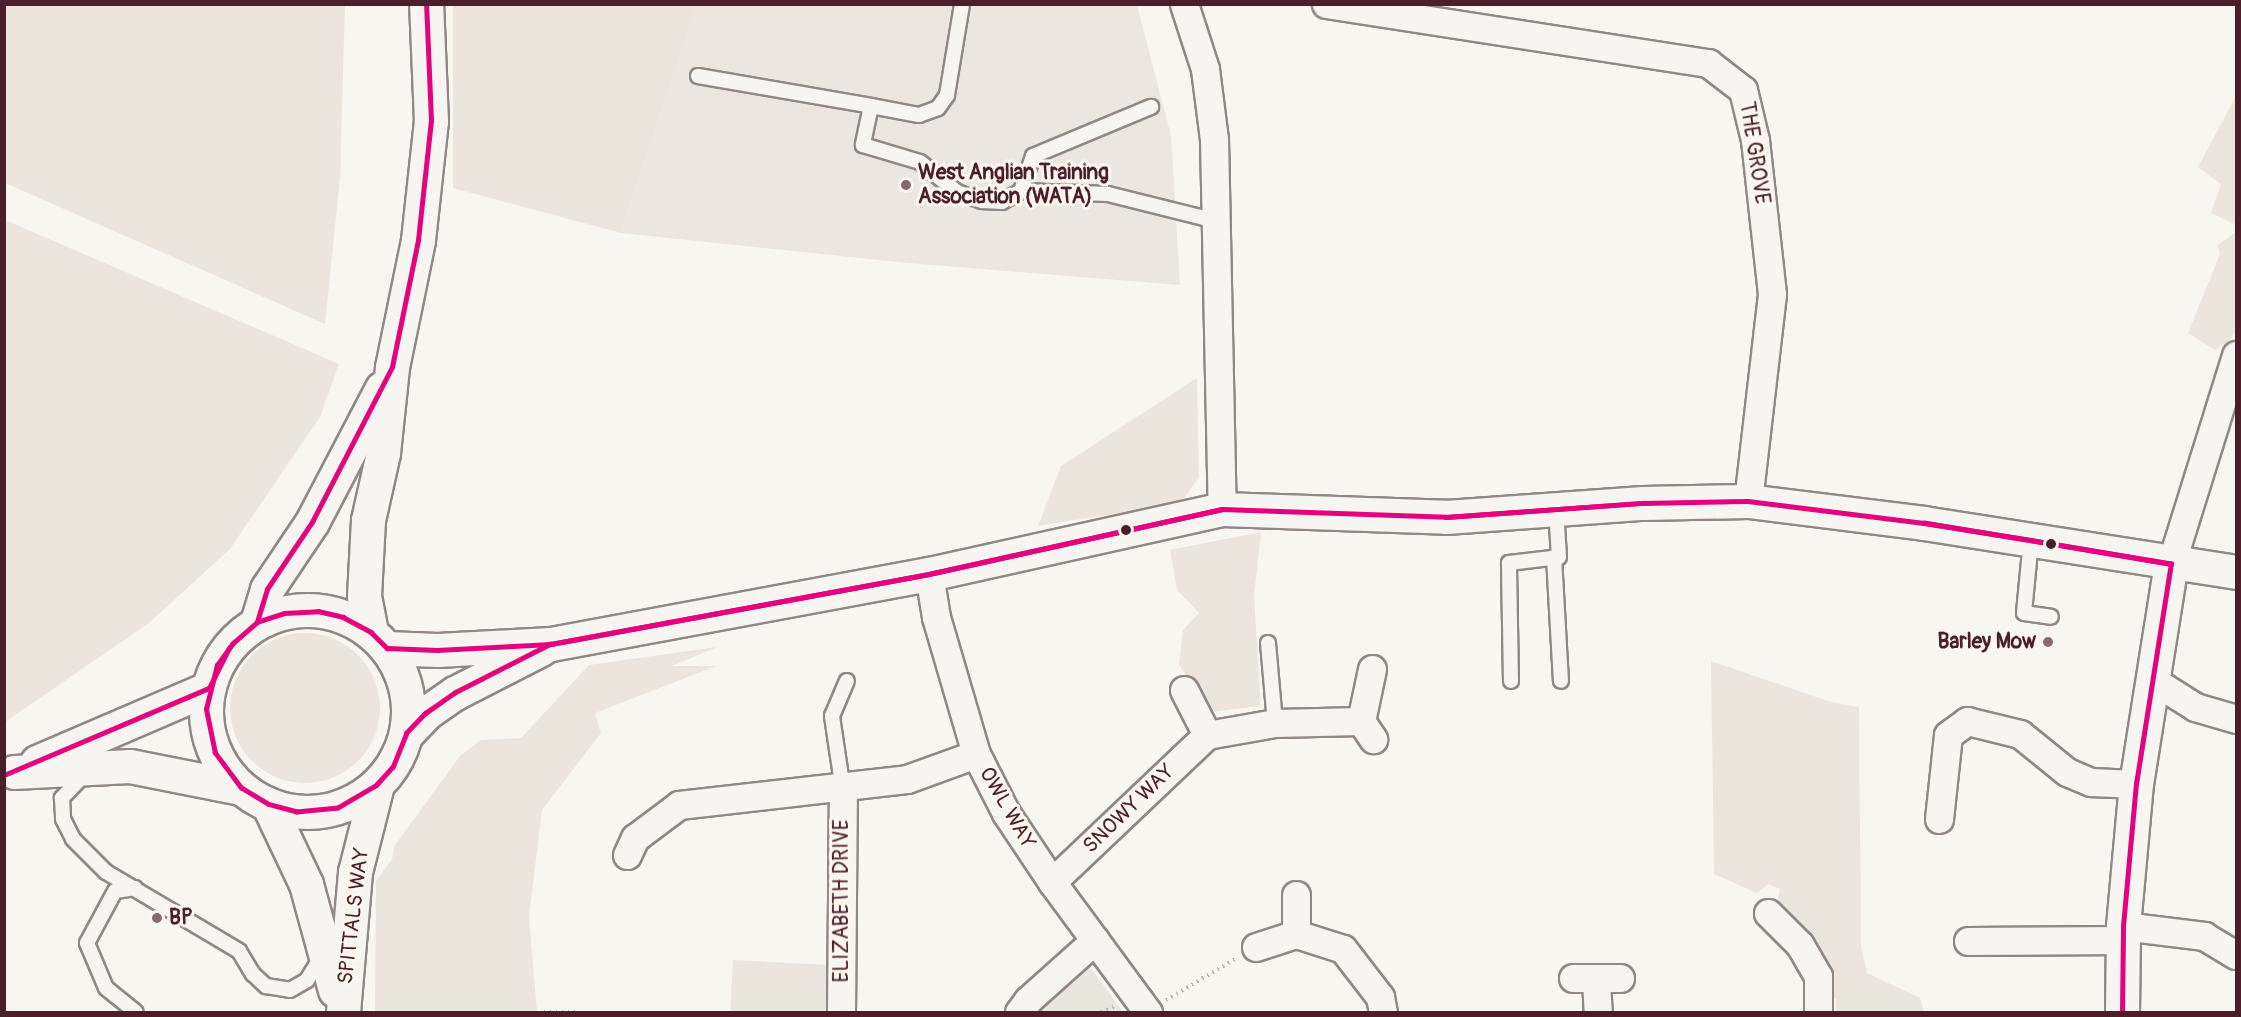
<!DOCTYPE html>
<html>
<head>
<meta charset="utf-8">
<style>
	body { margin:0 }
	#map { position:relative; width:2241px; height:1017px; overflow:hidden; background:#f8f6f0; font-family:Pangolin,sans-serif }
	div>[style] { position:absolute }
	.built>* { inset:0; background:#ebe6df }
	.green>* { inset:0; background:#ece5de; transform-origin:0 0 }
	.round { border-radius:50% }
	.path>* { height:4px; margin-top:-2px; transform-origin:0; background:repeating-linear-gradient(90deg,#b8b3b1 0 1.5px,transparent 0 6px) }
	.roads { filter:drop-shadow(2px 0 #918787) drop-shadow(-2px 0 #918787) drop-shadow(0 2px #918787) drop-shadow(0 -2px #918787) }
	.lane>* { height:14px; margin:-7px; padding:0 7px; transform-origin:7px; border-radius:7px; background:#f6f5f1 }
	.street>* { height:27px; margin:-13.5px; padding:0 13.5px; transform-origin:13.5px; border-radius:13.5px; background:#f6f5f1 }
	.secondary>* { height:33px; margin:-16.5px; padding:0 16.5px; transform-origin:16.5px; border-radius:16.5px; background:#f6f5f1 }
	.primary>* { height:33px; margin:-16.5px; padding:0 16.5px; transform-origin:16.5px; border-radius:16.5px; background:#f6f5f1 }
	.highway>* { height:33px; margin:-16.5px; padding:0 16.5px; transform-origin:16.5px; border-radius:16.5px; background:#f6f5f1 }
	.highway>.ring { margin:-16.5px; padding:0; box-sizing:content-box; background:none; border:33px solid #f6f5f1; border-radius:50% }
	.bus-1>* { height:4.5px; margin:-2.25px; padding:0 2.25px; transform-origin:2.25px; border-radius:2.25px; background:#e5007d }
	.dots>* { width:16px; height:16px; translate:-50% -50%; box-sizing:border-box; border:3px solid #fbf7ec; border-radius:50% }
	span { translate:-50% -50%; white-space:nowrap; text-align:center; line-height:1.15; -webkit-text-stroke:6px #fbf7ec; paint-order:stroke }
	.street-label { font-size:21px; color:#4a1f2b }
	.poi-label { font-size:21px; color:#4a1f2b; font-weight:700 }
	.left { translate:0 -50%; text-align:left }
	.right { translate:-100% -50%; text-align:right }
	.frame { position:absolute; inset:0; border:6px solid #4a1f2b; pointer-events:none }
</style>
</head>
<body>
<div id="map">
	<div class="built">
		<div style="clip-path:polygon(698px 5px,1137px 5px,1171px 136px,1180px 285px,908px 263px,621px 233px)"></div>
	</div>
	<div class="green">
		<div style="clip-path:polygon(5px 4px,345px 5px,340px 178px,325px 324px,5px 183px)"></div>
		<div style="clip-path:polygon(453px 5px,698px 5px,621px 233px,453px 188px)"></div>
		<div style="clip-path:polygon(2236px 96px,2236px 225px,2211px 213px,2221px 184px,2198px 167px)"></div>
		<div style="clip-path:polygon(5px 220px,339px 364px,320px 417px,230px 549px,149px 623px,5px 722px)"></div>
		<div style="clip-path:polygon(2236px 232px,2236px 329px,2232px 338px,2215px 350px,2188px 333px,2220px 254px,2217px 246px)"></div>
		<div style="clip-path:polygon(1197px 378px,1199px 477px,1181px 503px,1038px 526px,1061px 466px)"></div>
		<div style="clip-path:polygon(1261px 532px,1254px 597px,1261px 706px,1209px 712px,1179px 665px,1183px 630px,1199px 613px,1177px 590px,1170px 550px)"></div>
		<div class="round" style="left:230px;top:633px;width:150px;height:150px"></div>
		<div style="clip-path:polygon(717px 647px,672px 666px,716px 666px,595px 713px,601px 733px,542px 810px,529px 917px,537px 1012px,375px 1012px,376px 881px,392px 859px,395px 845px,460px 756px,481px 740px,521px 738px,589px 665px)"></div>
		<div style="clip-path:polygon(1711px 661px,1831px 702px,1859px 707px,1861px 946px,1867px 973px,1920px 998px,1924px 1012px,1836px 1012px,1836px 998px,1829px 998px,1830px 968px,1777px 905px,1780px 889px,1768px 884px,1757px 893px,1714px 874px)"></div>
		<div style="left:733px;top:960px;width:100px;height:52px;rotate:3deg"></div>
		<div style="clip-path:polygon(1086px 961px,1123px 1012px,1034px 1012px)"></div>
	</div>
	<div class="path">
		<div style="left:1166px;top:1000px;width:82px;rotate:-30.6deg"></div>
		<div style="left:544px;top:1012px;width:36px"></div>
		<div style="left:1101px;top:1012px;width:14px;rotate:-21deg"></div>
	</div>
	<div class="roads">
		<div class="lane">
			<div style="left:698px;top:76px;width:176px;rotate:9.8deg"></div>
			<div style="left:871px;top:106px;width:40px;rotate:102deg"></div>
			<div style="left:863px;top:145px;width:59px;rotate:16.6deg"></div>
			<div style="left:920px;top:162px;width:48px;rotate:39deg"></div>
			<div style="left:957px;top:192px;width:27px;rotate:20deg"></div>
			<div style="left:982px;top:201px;width:20px;rotate:3deg"></div>
			<div style="left:1002px;top:202px;width:22px;rotate:-30deg"></div>
			<div style="left:1021px;top:191px;width:87px;rotate:2deg"></div>
			<div style="left:1108px;top:194px;width:111px;rotate:14deg"></div>
			<div style="left:871px;top:106px;width:49px;rotate:10.6deg"></div>
			<div style="left:919px;top:115px;width:20px;rotate:-20deg"></div>
			<div style="left:938px;top:108px;width:16px;rotate:-55deg"></div>
			<div style="left:947px;top:95px;width:92px;rotate:-80.6deg"></div>
			<div style="left:1021px;top:191px;width:37px;rotate:-71deg"></div>
			<div style="left:1033px;top:156px;width:128px;rotate:-22.6deg"></div>
			<div style="left:2031px;top:540px;width:73px;rotate:95.5deg"></div>
			<div style="left:2024px;top:613px;width:27px;rotate:8deg"></div>
			<div style="left:1554px;top:557px;width:124px;rotate:86.8deg"></div>
			<div style="left:1268px;top:643px;width:80px;rotate:85deg"></div>
			<div style="left:1511px;top:681px;width:118px;rotate:-91deg"></div>
			<div style="left:1509px;top:563px;width:50px;rotate:-6.8deg"></div>
			<div style="left:1559px;top:557px;width:48px;rotate:-93.6deg"></div>
			<div style="left:86px;top:773px;width:35px;rotate:134deg"></div>
			<div style="left:62px;top:798px;width:21px;rotate:87deg"></div>
			<div style="left:63px;top:819px;width:22px;rotate:63deg"></div>
			<div style="left:73px;top:839px;width:47px;rotate:45deg"></div>
			<div style="left:106px;top:872px;width:155px;rotate:30.7deg"></div>
			<div style="left:239px;top:951px;width:27px;rotate:59deg"></div>
			<div style="left:253px;top:974px;width:18px;rotate:43deg"></div>
			<div style="left:266px;top:986px;width:24px;rotate:9deg"></div>
			<div style="left:290px;top:990px;width:20px;rotate:-30deg"></div>
			<div style="left:307px;top:980px;width:28px;rotate:-58deg"></div>
			<div style="left:843px;top:790px;width:75px;rotate:-98.5deg"></div>
			<div style="left:832px;top:716px;width:38px;rotate:-67deg"></div>
			<div style="left:135px;top:888px;width:20px;rotate:171deg"></div>
			<div style="left:115px;top:891px;width:59px;rotate:118.3deg"></div>
			<div style="left:87px;top:943px;width:49px;rotate:67.1deg"></div>
			<div style="left:106px;top:988px;width:38px;rotate:39deg"></div>
		</div>
		<div class="street">
			<div style="left:1184px;top:4px;width:68px;rotate:72.1deg"></div>
			<div style="left:1205px;top:69px;width:71px;rotate:82.7deg"></div>
			<div style="left:1214px;top:139px;width:370px;rotate:88.8deg"></div>
			<div style="left:1326px;top:4px;width:387px;rotate:8.8deg"></div>
			<div style="left:1708px;top:63px;width:44px;rotate:37.6deg"></div>
			<div style="left:1743px;top:90px;width:51px;rotate:76.5deg"></div>
			<div style="left:1755px;top:140px;width:155px;rotate:83.7deg"></div>
			<div style="left:1772px;top:294px;width:208px;rotate:96.6deg"></div>
			<div style="left:2171px;top:564px;width:219px;rotate:-72.7deg"></div>
			<div style="left:929px;top:574px;width:44px;rotate:80.8deg"></div>
			<div style="left:936px;top:617px;width:143px;rotate:73.7deg"></div>
			<div style="left:976px;top:754px;width:66px;rotate:63deg"></div>
			<div style="left:1006px;top:813px;width:83px;rotate:56.3deg"></div>
			<div style="left:1052px;top:882px;width:162px;rotate:53.6deg"></div>
			<div style="left:1372px;top:669px;width:53px;rotate:101.9deg"></div>
			<div style="left:1361px;top:721px;width:22px;rotate:56deg"></div>
			<div style="left:2152px;top:687px;width:13px;rotate:4deg"></div>
			<div style="left:2165px;top:688px;width:36px;rotate:32deg"></div>
			<div style="left:2195px;top:707px;width:43px;rotate:16.3deg"></div>
			<div style="left:1184px;top:690px;width:51px;rotate:62.9deg"></div>
			<div style="left:1939px;top:819px;width:84px;rotate:-83.9deg"></div>
			<div style="left:1948px;top:735px;width:24px;rotate:-36deg"></div>
			<div style="left:1967px;top:721px;width:55px;rotate:13.8deg"></div>
			<div style="left:2020px;top:734px;width:60px;rotate:39deg"></div>
			<div style="left:2067px;top:772px;width:26px;rotate:23deg"></div>
			<div style="left:2091px;top:782px;width:45px;rotate:2.5deg"></div>
			<div style="left:627px;top:855px;width:19px;rotate:-65deg"></div>
			<div style="left:635px;top:838px;width:55px;rotate:-36.9deg"></div>
			<div style="left:679px;top:805px;width:229px;rotate:-6.5deg"></div>
			<div style="left:907px;top:779px;width:73px;rotate:-19.9deg"></div>
			<div style="left:1052px;top:882px;width:214px;rotate:-43.5deg"></div>
			<div style="left:1207px;top:735px;width:69px;rotate:-10deg"></div>
			<div style="left:1275px;top:723px;width:86px;rotate:-1.3deg"></div>
			<div style="left:1768px;top:913px;width:45px;rotate:45deg"></div>
			<div style="left:1800px;top:945px;width:36px;rotate:60deg"></div>
			<div style="left:1818px;top:976px;width:36px;rotate:90deg"></div>
			<div style="left:2123px;top:926px;width:82px;rotate:7deg"></div>
			<div style="left:2204px;top:936px;width:37px;rotate:31deg"></div>
			<div style="left:1296px;top:934px;width:39px;rotate:-90deg"></div>
			<div style="left:1968px;top:941px;width:155px;rotate:-0.4deg"></div>
			<div style="left:1256px;top:947px;width:42px;rotate:-18deg"></div>
			<div style="left:1296px;top:934px;width:49px;rotate:17.7deg"></div>
			<div style="left:1343px;top:949px;width:61px;rotate:52.4deg"></div>
			<div style="left:1380px;top:997px;width:15px;rotate:79deg"></div>
			<div style="left:1573px;top:978px;width:47px"></div>
			<div style="left:1596px;top:979px;width:33px;rotate:87deg"></div>
			<div style="left:841px;top:1012px;width:222px;rotate:-89.5deg"></div>
			<div style="left:1019px;top:1012px;width:15px;rotate:-53deg"></div>
			<div style="left:1028px;top:1000px;width:90px;rotate:-41.8deg"></div>
		</div>
		<div class="secondary">
			<div style="left:387px;top:648px;width:50px;rotate:2.3deg"></div>
			<div style="left:437px;top:650px;width:114px;rotate:-3deg"></div>
			<div style="left:551px;top:644px;width:384px;rotate:-10.5deg"></div>
			<div style="left:929px;top:574px;width:300px;rotate:-12.5deg"></div>
			<div style="left:1222px;top:509px;width:224px;rotate:2deg"></div>
			<div style="left:1446px;top:517px;width:197px;rotate:-4.1deg"></div>
			<div style="left:1643px;top:503px;width:105px;rotate:-1.1deg"></div>
			<div style="left:1748px;top:501px;width:177px;rotate:7.1deg"></div>
			<div style="left:1924px;top:523px;width:316px;rotate:8.9deg"></div>
			<div style="left:407px;top:733px;width:28px;rotate:-46deg"></div>
			<div style="left:426px;top:713px;width:35px;rotate:-35deg"></div>
			<div style="left:455px;top:693px;width:97px;rotate:-27.1deg"></div>
			<div style="left:2122px;top:1012px;width:86px;rotate:-89.3deg"></div>
			<div style="left:2123px;top:926px;width:143px;rotate:-84.8deg"></div>
			<div style="left:2136px;top:784px;width:223px;rotate:-81deg"></div>
		</div>
		<div class="primary">
			<div style="left:257px;top:622px;width:34px;rotate:-73deg"></div>
			<div style="left:267px;top:589px;width:81px;rotate:-56.1deg"></div>
			<div style="left:312px;top:522px;width:151px;rotate:-62.4deg"></div>
			<div style="left:371px;top:632px;width:37px;rotate:-101deg"></div>
			<div style="left:364px;top:596px;width:76px;rotate:-87deg"></div>
			<div style="left:368px;top:520px;width:69px;rotate:-77.4deg"></div>
			<div style="left:383px;top:453px;width:86px;rotate:-84deg"></div>
			<div style="left:392px;top:367px;width:130px;rotate:-78.4deg"></div>
			<div style="left:418px;top:240px;width:120px;rotate:-83.8deg"></div>
			<div style="left:431px;top:121px;width:117px;rotate:-92.4deg"></div>
		</div>
		<div class="highway">
			<div class="ring" style="left:206px;top:610px;width:169px;height:169px"></div>
			<div style="left:37px;top:762px;width:187px;rotate:-23.3deg"></div>
			<div style="left:14px;top:772px;width:116px;rotate:-3deg"></div>
			<div style="left:130px;top:766px;width:113px;rotate:11.2deg"></div>
			<div style="left:268px;top:804px;width:89px;rotate:64.6deg"></div>
			<div style="left:306px;top:884px;width:110px;rotate:74.7deg"></div>
			<div style="left:343px;top:1012px;width:141px;rotate:-85.1deg"></div>
			<div style="left:355px;top:872px;width:90px;rotate:-75.8deg"></div>
		</div>
	</div>
	<div class="bus-1">
		<div style="left:1643px;top:503px;width:105px;rotate:-1.1deg"></div>
		<div style="left:1748px;top:501px;width:177px;rotate:7.1deg"></div>
		<div style="left:1222px;top:509px;width:224px;rotate:2deg"></div>
		<div style="left:1446px;top:517px;width:197px;rotate:-4.1deg"></div>
		<div style="left:1446px;top:517px;width:197px;rotate:-4.1deg"></div>
		<div style="left:1924px;top:523px;width:108px;rotate:9deg"></div>
		<div style="left:2031px;top:540px;width:142px;rotate:9.7deg"></div>
		<div style="left:2171px;top:564px;width:250px;rotate:-170.6deg"></div>
		<div style="left:929px;top:574px;width:300px;rotate:-12.5deg"></div>
		<div style="left:929px;top:574px;width:300px;rotate:-12.5deg"></div>
		<div style="left:318px;top:611px;width:26px;rotate:13deg"></div>
		<div style="left:343px;top:617px;width:32px;rotate:28deg"></div>
		<div style="left:371px;top:632px;width:23px;rotate:45deg"></div>
		<div style="left:387px;top:648px;width:50px;rotate:2.3deg"></div>
		<div style="left:437px;top:650px;width:114px;rotate:-3deg"></div>
		<div style="left:551px;top:644px;width:108px;rotate:153deg"></div>
		<div style="left:455px;top:693px;width:35px;rotate:145deg"></div>
		<div style="left:426px;top:713px;width:28px;rotate:134deg"></div>
		<div style="left:407px;top:733px;width:37px;rotate:112deg"></div>
		<div style="left:393px;top:767px;width:24px;rotate:132deg"></div>
		<div style="left:377px;top:785px;width:45px;rotate:149.5deg"></div>
		<div style="left:338px;top:808px;width:41px;rotate:174.4deg"></div>
		<div style="left:297px;top:812px;width:30px;rotate:-165deg"></div>
		<div style="left:268px;top:804px;width:31px;rotate:-149deg"></div>
		<div style="left:241px;top:788px;width:44px;rotate:-126.6deg"></div>
		<div style="left:215px;top:753px;width:45px;rotate:-101.6deg"></div>
		<div style="left:206px;top:709px;width:45px;rotate:-76deg"></div>
		<div style="left:217px;top:665px;width:26px;rotate:-54deg"></div>
		<div style="left:232px;top:644px;width:33px;rotate:-41deg"></div>
		<div style="left:257px;top:622px;width:28px;rotate:-18deg"></div>
		<div style="left:284px;top:613px;width:34px;rotate:-3deg"></div>
		<div style="left:257px;top:622px;width:34px;rotate:-73deg"></div>
		<div style="left:267px;top:589px;width:81px;rotate:-56.1deg"></div>
		<div style="left:312px;top:522px;width:174px;rotate:-62.7deg"></div>
		<div style="left:392px;top:367px;width:130px;rotate:-78.4deg"></div>
		<div style="left:418px;top:240px;width:120px;rotate:-83.8deg"></div>
		<div style="left:431px;top:121px;width:117px;rotate:-92.4deg"></div>
		<div style="left:551px;top:644px;width:384px;rotate:-10.5deg"></div>
		<div style="left:551px;top:644px;width:384px;rotate:-10.5deg"></div>
		<div style="left:4px;top:775px;width:223px;rotate:-23deg"></div>
		<div style="left:209px;top:688px;width:45px;rotate:-63.4deg"></div>
		<div style="left:2122px;top:1012px;width:86px;rotate:-89.3deg"></div>
		<div style="left:2123px;top:926px;width:143px;rotate:-84.8deg"></div>
		<div style="left:2136px;top:784px;width:223px;rotate:-81deg"></div>
	</div>
	<div class="dots">
		<div style="left:906px;top:185px;background:#876a70"></div>
		<div style="left:1126px;top:530px;background:#4a1f2b"></div>
		<div style="left:2051px;top:544px;background:#4a1f2b"></div>
		<div style="left:2048px;top:642px;background:#876a70"></div>
		<div style="left:157px;top:918px;background:#876a70"></div>
	</div>
	<div class="street-label">
		<span style="left:1754px;top:153px;rotate:81deg">THE GROVE</span>
		<span style="left:1007px;top:808px;rotate:60deg">OWL WAY</span>
		<span style="left:1129px;top:809px;rotate:-44deg">SNOWY WAY</span>
		<span style="left:842px;top:901px;rotate:-90deg">ELIZABETH DRIVE</span>
		<span style="left:354px;top:916px;rotate:-83deg">SPITTALS WAY</span>
	</div>
	<div class="poi-label">
		<span class="left" style="left:918px;top:185px">West Anglian Training<br>Association (WATA)</span>
		<span class="right" style="left:2036px;top:642px">Barley Mow</span>
		<span class="left" style="left:169px;top:918px">BP</span>
	</div>
	<div class="frame"></div>
</div>
</body>
</html>
